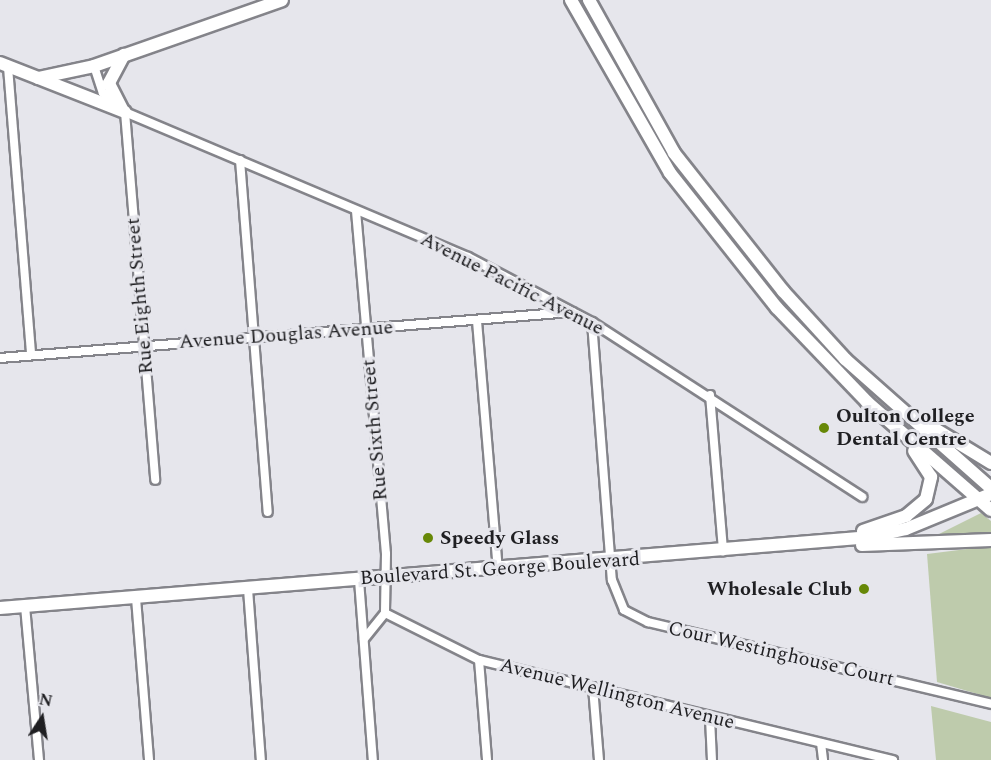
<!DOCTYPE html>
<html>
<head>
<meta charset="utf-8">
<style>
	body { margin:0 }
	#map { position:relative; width:991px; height:760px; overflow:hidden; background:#e6e6ec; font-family:Spectral,serif }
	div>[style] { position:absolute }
	.green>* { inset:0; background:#becbac }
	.roads { filter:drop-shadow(2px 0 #84848a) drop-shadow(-2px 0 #84848a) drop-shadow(0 2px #84848a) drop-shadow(0 -2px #84848a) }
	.street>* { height:8px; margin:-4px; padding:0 4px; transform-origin:4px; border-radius:4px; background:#fff }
	.secondary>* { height:12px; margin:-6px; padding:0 6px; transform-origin:6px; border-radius:6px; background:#fff }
	.dots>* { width:16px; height:16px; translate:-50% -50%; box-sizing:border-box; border:3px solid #e6e6ec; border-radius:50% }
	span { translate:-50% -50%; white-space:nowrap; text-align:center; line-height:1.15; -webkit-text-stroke:6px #e6e6ec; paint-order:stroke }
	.street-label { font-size:20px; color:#1f1f22 }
	.poi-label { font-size:20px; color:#1f1f22; font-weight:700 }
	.left { translate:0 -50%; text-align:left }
	.right { translate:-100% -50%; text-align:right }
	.north { position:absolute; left:12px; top:688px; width:60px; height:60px; -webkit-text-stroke:4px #e6e6ec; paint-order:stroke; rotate:12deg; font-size:16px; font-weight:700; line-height:24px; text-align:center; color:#1f1f22 }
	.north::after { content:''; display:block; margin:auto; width:21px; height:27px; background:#1f1f22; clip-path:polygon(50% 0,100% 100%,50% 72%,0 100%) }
</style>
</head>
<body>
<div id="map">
	<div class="green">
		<div style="clip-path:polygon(981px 513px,991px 521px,991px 535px,929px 539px)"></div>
		<div style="clip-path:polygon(991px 546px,991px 698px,937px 682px,927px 554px)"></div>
		<div style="clip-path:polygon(931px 706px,991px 722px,991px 760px,936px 760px)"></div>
	</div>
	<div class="roads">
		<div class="street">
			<div style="left:94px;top:66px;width:28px;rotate:72deg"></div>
			<div style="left:103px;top:93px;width:29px;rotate:41deg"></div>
			<div style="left:125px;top:112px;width:372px;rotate:22.9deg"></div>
			<div style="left:468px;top:257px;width:140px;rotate:27.7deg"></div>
			<div style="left:592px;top:322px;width:322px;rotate:32.9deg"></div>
			<div style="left:8px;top:67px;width:289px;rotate:85.4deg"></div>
			<div style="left:125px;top:112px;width:369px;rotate:85.3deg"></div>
			<div style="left:240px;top:160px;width:353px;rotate:85.5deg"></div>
			<div style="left:356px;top:211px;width:344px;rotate:85deg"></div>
			<div style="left:386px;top:554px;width:59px;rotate:91deg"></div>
			<div style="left:385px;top:613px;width:105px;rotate:26.6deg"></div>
			<div style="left:479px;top:660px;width:426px;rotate:13.6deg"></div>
			<div style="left:477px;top:321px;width:249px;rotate:85.2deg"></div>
			<div style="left:592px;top:322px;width:259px;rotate:85.6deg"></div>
			<div style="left:612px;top:580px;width:32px;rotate:68deg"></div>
			<div style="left:624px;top:610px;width:27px;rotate:27deg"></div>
			<div style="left:648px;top:622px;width:353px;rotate:13.4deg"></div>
			<div style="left:0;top:358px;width:574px;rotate:-4.6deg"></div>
			<div style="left:710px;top:395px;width:157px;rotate:85.2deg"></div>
			<div style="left:359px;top:580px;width:181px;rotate:85.6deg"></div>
			<div style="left:248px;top:589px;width:171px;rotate:85.7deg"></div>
			<div style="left:136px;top:598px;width:163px;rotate:85.4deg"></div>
			<div style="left:25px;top:606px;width:155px;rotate:84.8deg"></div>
			<div style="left:364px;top:639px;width:33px;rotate:-51deg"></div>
			<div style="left:479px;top:660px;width:100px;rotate:85.4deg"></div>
			<div style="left:593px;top:687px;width:73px;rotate:85.3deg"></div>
			<div style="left:710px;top:718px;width:42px;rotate:87.3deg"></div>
			<div style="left:821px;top:743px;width:17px;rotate:83deg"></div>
		</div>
		<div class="secondary">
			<div style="left:571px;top:0;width:199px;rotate:60.2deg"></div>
			<div style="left:670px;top:173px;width:172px;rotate:51.6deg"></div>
			<div style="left:777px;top:308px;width:130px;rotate:46.2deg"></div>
			<div style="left:867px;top:402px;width:164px;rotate:41.1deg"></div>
			<div style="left:589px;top:0;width:175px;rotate:60.9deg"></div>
			<div style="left:674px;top:153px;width:176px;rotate:51.7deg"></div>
			<div style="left:783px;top:291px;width:92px;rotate:47.6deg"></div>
			<div style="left:845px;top:359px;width:195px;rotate:41.5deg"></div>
			<div style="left:0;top:63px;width:134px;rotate:21.4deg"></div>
			<div style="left:38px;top:78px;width:57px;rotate:-12.1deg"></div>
			<div style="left:94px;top:66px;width:199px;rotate:-19.3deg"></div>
			<div style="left:122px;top:109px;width:29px;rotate:-117deg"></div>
			<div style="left:109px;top:83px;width:32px;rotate:-62deg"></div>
			<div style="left:932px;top:427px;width:69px;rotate:31.4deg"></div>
			<div style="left:863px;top:531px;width:46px;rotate:-19.2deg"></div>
			<div style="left:906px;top:516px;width:26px;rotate:-40deg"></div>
			<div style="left:926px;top:499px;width:23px;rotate:-77deg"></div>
			<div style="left:931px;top:477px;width:31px;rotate:-123deg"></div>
			<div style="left:862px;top:545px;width:129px;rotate:-2.2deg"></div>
			<div style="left:0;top:608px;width:874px;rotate:-4.66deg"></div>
			<div style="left:871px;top:537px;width:36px;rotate:-13deg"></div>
			<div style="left:906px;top:529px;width:92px;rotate:-22.4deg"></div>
		</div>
	</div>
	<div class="dots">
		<div style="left:824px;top:428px;background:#678807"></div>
		<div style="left:428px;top:538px;background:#678807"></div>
		<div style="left:864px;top:589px;background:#678807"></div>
	</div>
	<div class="street-label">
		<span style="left:512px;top:284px;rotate:27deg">Avenue Pacific Avenue</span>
		<span style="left:140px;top:296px;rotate:-95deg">Rue Eighth Street</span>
		<span style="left:286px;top:335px;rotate:-4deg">Avenue Douglas Avenue</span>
		<span style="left:375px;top:430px;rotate:-95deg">Rue Sixth Street</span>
		<span style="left:500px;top:569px;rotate:-4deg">Boulevard St. George Boulevard</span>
		<span style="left:781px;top:654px;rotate:13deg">Cour Westinghouse Court</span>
		<span style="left:617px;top:694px;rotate:14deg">Avenue Wellington Avenue</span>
	</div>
	<div class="poi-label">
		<span class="left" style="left:836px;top:428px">Oulton College<br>Dental Centre</span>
		<span class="left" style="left:440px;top:538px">Speedy Glass</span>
		<span class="right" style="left:852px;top:589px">Wholesale Club</span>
	</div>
	<div class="north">N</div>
</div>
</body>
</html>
